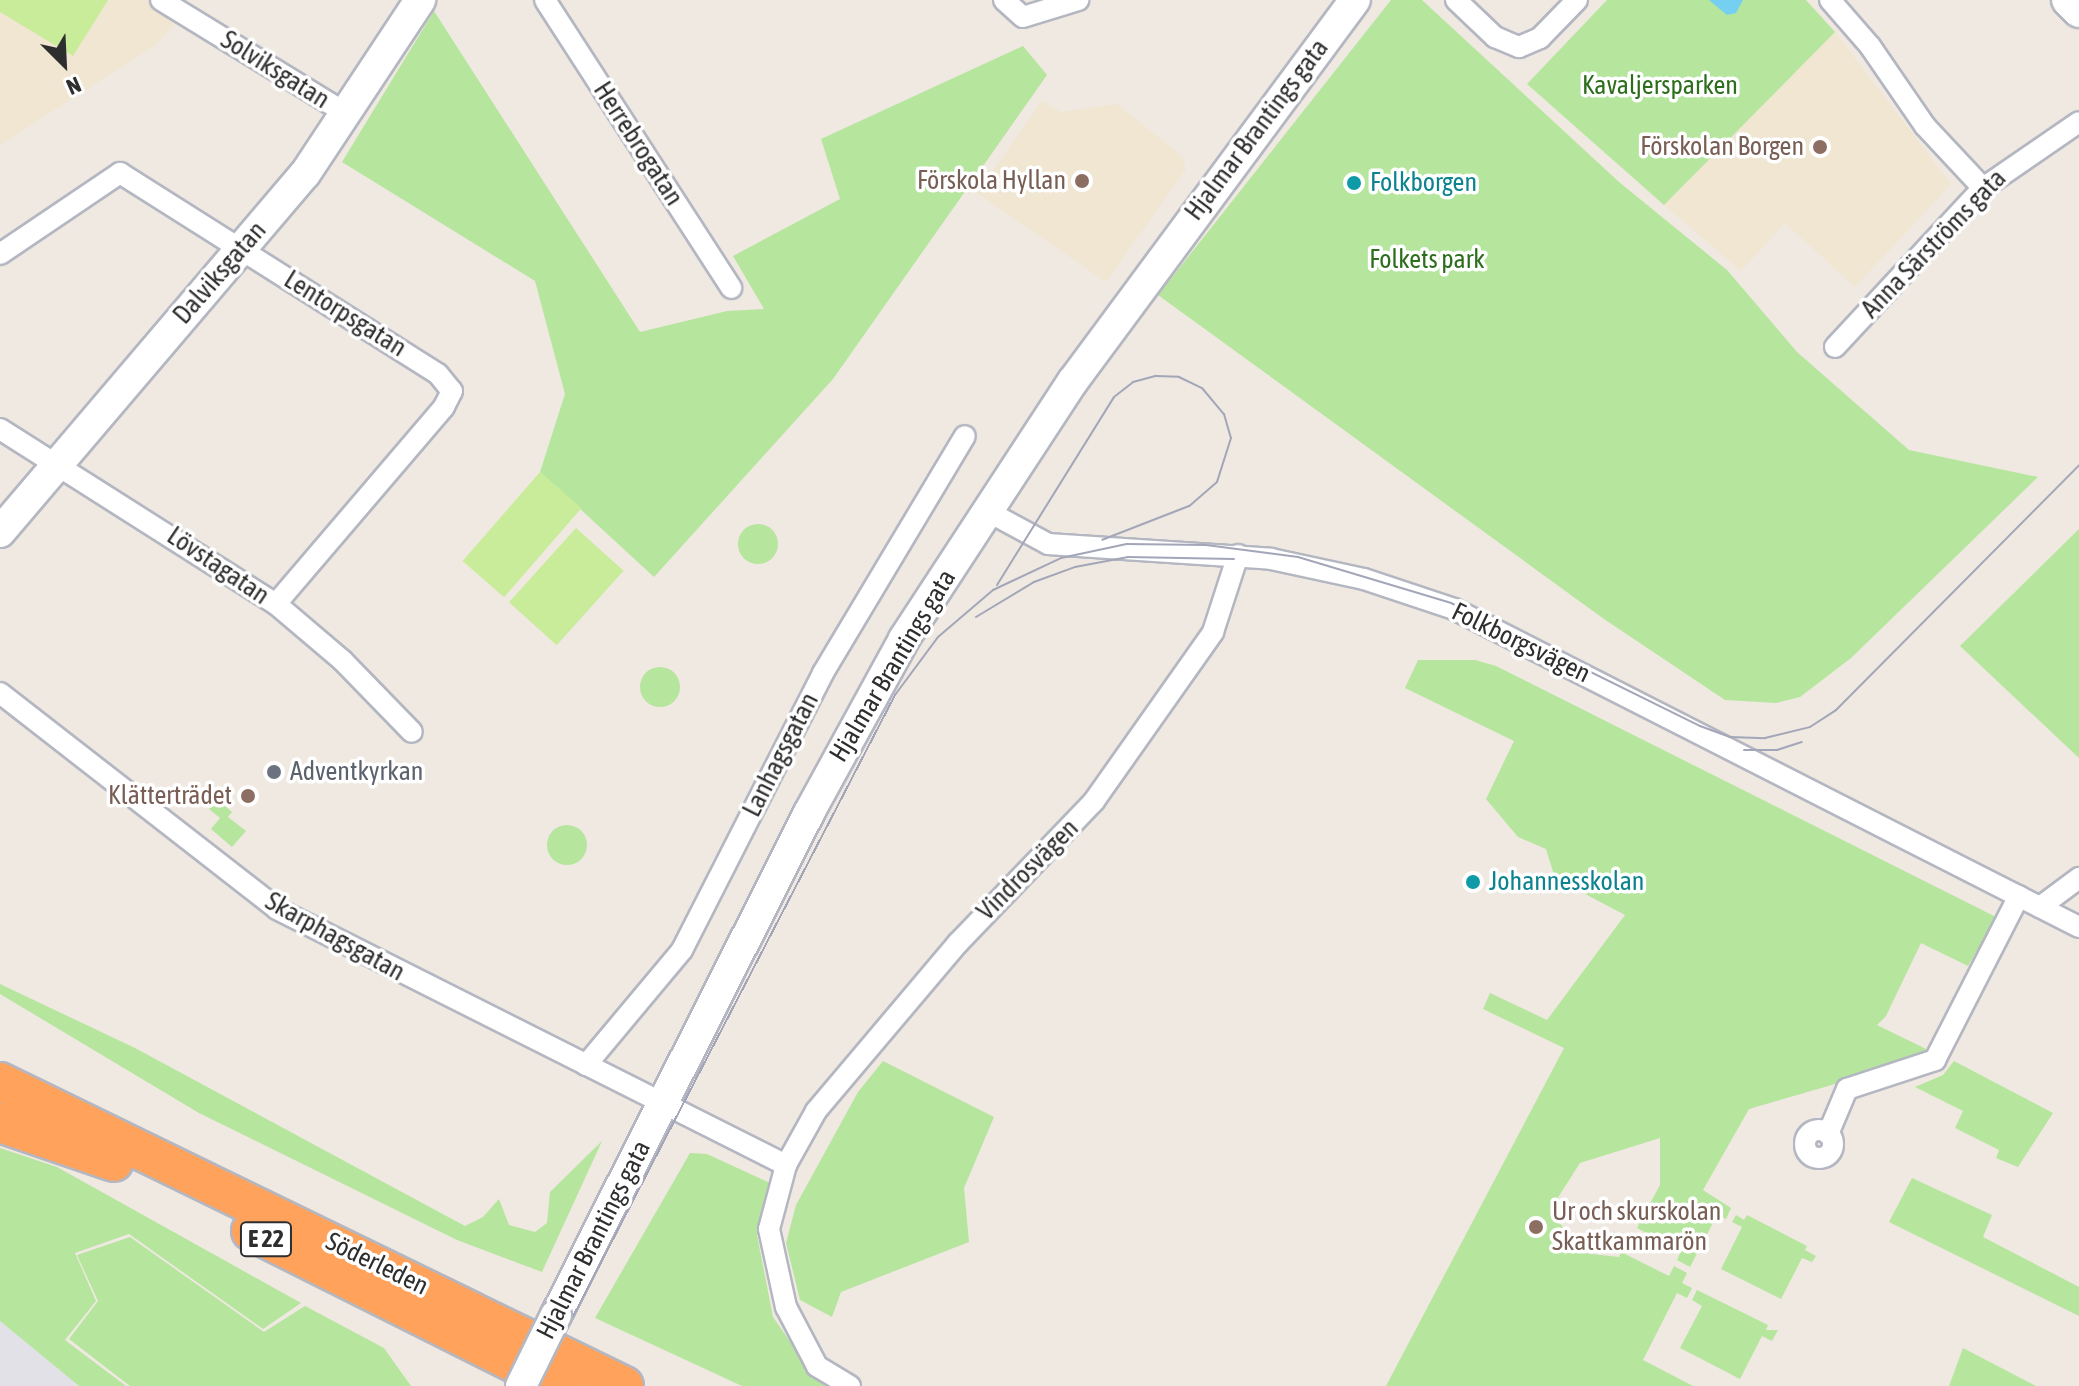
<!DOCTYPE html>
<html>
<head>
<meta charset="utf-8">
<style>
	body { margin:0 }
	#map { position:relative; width:2079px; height:1386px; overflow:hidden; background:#efe9e1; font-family:"Asap Condensed",sans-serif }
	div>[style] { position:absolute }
	.industrial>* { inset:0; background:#e3e1e8 }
	.education>* { inset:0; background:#f0e6d1 }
	.green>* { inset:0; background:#b6e59e }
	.round { border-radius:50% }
	.pitch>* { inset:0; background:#c9ec9a; transform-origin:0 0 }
	.water>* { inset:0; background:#75cff0 }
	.roads { filter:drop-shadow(2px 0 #b4b7c1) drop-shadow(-2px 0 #b4b7c1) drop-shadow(0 2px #b4b7c1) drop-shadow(0 -2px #b4b7c1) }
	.street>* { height:20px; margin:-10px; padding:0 10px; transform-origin:10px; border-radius:10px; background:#fff }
	.street>.ring { margin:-10px; padding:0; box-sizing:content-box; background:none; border:20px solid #fff; border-radius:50% }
	.secondary>* { height:30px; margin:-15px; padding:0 15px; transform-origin:15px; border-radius:15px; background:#fff }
	.highway>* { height:38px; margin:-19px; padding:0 19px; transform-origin:19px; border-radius:19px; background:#ffa35c }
	.tram>* { height:2px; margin:-1px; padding:0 1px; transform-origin:1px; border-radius:1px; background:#a3a6b8 }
	.bridges { filter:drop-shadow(2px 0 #b4b7c1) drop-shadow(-2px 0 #b4b7c1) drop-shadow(0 2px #b4b7c1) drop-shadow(0 -2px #b4b7c1) }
	.secondary-bridge>* { height:30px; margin:-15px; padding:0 15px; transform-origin:15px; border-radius:15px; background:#fff }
	.dots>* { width:22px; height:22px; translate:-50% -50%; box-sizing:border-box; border:4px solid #fff; border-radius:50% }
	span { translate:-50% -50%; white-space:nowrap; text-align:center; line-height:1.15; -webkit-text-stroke:7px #fff; paint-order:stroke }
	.shield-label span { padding:2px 6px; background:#fff; border:2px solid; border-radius:6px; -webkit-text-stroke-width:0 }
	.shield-label { font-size:24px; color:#2e2e2e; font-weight:700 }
	.street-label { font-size:26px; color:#2e2e2e }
	.park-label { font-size:26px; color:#2c6e1b }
	.education-label { font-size:26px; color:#785e54 }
	.right { translate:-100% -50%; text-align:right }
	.left { translate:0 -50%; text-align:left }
	.culture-label { font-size:26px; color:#0d838f }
	.worship-label { font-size:26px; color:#5b616d }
	.north { position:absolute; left:24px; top:24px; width:80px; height:80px; -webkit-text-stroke:6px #fff; paint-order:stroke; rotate:156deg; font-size:22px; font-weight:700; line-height:32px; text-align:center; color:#2e2e2e }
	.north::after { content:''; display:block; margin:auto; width:28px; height:36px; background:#2e2e2e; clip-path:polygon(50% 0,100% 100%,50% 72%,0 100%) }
</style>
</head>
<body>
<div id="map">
	<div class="industrial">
		<div style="clip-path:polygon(0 1321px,79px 1386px,0 1386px)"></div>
	</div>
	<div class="education">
		<div style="clip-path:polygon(0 0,146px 0,179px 20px,154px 46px,0 145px)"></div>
		<div style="clip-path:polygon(1835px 32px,1951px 184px,1855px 287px,1785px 223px,1741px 271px,1664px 205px)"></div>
		<div style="clip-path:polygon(1042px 101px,1061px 112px,1117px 104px,1182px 156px,1186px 169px,1106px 282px,977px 193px)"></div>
	</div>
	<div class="green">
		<div style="clip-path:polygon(1391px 0,1422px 0,1619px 182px,1727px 270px,1797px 352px,1909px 450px,2038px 477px,1851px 658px,1800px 697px,1776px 703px,1725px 700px,1604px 619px,1158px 295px)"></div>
		<div style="clip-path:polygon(1607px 0,1806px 0,1835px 32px,1664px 205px,1527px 84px)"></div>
		<div style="clip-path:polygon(434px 11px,640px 332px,727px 311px,764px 309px,733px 256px,840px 199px,821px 139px,1023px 46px,1047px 75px,833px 379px,654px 577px,540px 472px,565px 394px,535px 281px,342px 162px)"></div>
		<div class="round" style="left:738px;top:524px;width:40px;height:40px"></div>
		<div style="clip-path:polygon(2079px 529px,2079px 758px,1960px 646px)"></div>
		<div style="clip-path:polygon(1418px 660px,1475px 660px,1496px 666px,1996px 917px,1968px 966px,1921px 943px,1886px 1016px,1877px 1025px,1926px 1049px,1918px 1060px,1749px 1109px,1703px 1190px,1731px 1208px,1726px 1219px,1717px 1215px,1690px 1267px,1677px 1260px,1681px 1251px,1637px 1228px,1660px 1185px,1660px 1138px,1580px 1163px,1550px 1210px,1582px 1253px,1619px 1257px,1621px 1252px,1669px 1276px,1674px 1266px,1687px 1273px,1682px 1283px,1692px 1288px,1687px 1298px,1677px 1293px,1643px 1360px,1693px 1386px,1386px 1386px,1564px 1048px,1483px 1009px,1490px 993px,1547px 1020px,1625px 915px,1555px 878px,1546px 849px,1518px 837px,1486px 799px,1514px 741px,1405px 688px)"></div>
		<div class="round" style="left:640px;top:667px;width:40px;height:40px"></div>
		<div style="clip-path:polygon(224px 791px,233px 799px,226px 807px,232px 812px,228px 817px,246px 831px,232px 847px,211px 829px,220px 818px,209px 809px)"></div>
		<div class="round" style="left:547px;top:825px;width:40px;height:40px"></div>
		<div style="clip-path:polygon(0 984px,135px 1048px,465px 1226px,483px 1217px,499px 1199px,509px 1225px,535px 1232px,547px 1223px,550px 1192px,602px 1141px,542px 1272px,457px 1240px,199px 1113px,0 994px)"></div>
		<div style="clip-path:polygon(883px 1061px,994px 1117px,964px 1188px,969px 1242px,841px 1292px,832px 1317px,800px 1300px,786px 1243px,796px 1205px,858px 1092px)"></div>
		<div style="clip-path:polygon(1954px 1061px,2053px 1113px,2018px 1167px,1996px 1158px,1999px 1150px,1955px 1128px,1963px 1111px,1915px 1087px,1943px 1075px)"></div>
		<div style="clip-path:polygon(0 1148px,57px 1167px,301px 1303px,263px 1329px,129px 1234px,75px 1253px,96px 1301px,65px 1340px,126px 1386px,79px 1386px,0 1321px)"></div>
		<div style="clip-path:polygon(690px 1153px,707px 1154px,770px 1183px,757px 1235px,773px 1317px,814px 1376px,833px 1386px,742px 1386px,595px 1318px)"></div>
		<div style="clip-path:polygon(1912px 1178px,1992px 1215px,1983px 1237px,2079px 1287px,2079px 1316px,1889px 1222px)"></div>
		<div style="clip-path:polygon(1736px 1215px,1744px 1220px,1747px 1215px,1807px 1246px,1805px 1250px,1816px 1256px,1812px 1262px,1802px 1258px,1781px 1299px,1721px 1269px,1742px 1227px,1732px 1222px)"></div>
		<div style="clip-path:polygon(130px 1237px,264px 1332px,305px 1306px,384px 1348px,411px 1386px,130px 1386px,69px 1339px,98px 1301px,77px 1255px)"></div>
		<div style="clip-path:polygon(1697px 1290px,1768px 1325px,1766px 1330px,1778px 1330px,1772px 1341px,1762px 1336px,1740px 1379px,1680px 1348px,1702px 1306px,1692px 1300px)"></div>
		<div style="clip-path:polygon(1963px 1348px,2036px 1386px,1949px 1386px)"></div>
	</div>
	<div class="pitch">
		<div style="clip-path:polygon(0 0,108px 0,73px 56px,0 12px)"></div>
		<div style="left:540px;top:472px;width:55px;height:118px;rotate:41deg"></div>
		<div style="left:576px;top:528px;width:64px;height:100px;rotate:42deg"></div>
	</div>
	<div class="water">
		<div style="clip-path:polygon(1709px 0,1743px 0,1736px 13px,1727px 15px)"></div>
	</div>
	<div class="roads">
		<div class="street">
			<div style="left:161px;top:0;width:218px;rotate:31.5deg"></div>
			<div style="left:545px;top:0;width:343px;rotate:57.1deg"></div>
			<div style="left:1004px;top:0;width:25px;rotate:42deg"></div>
			<div style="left:1023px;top:17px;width:58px;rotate:-17.2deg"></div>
			<div style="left:1456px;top:0;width:54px;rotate:43.5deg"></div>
			<div style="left:1495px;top:37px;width:26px;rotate:23deg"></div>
			<div style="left:1519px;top:47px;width:23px;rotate:-23deg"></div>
			<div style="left:1540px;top:38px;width:53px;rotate:-45.8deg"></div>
			<div style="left:1830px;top:0;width:61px;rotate:49deg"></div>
			<div style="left:1870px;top:46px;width:97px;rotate:55.5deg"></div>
			<div style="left:1925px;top:126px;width:85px;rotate:46.9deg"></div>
			<div style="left:0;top:254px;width:145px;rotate:-34deg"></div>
			<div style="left:120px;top:173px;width:376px;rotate:32.3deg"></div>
			<div style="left:438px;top:374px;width:22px;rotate:51deg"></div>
			<div style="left:452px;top:391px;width:18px;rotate:117deg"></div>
			<div style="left:444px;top:407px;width:259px;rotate:130.5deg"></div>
			<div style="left:1835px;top:347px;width:217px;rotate:-47.1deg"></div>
			<div style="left:1983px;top:188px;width:116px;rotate:-34.5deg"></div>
			<div style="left:0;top:429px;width:327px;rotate:32.4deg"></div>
			<div style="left:276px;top:604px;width:87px;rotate:40.3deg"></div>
			<div style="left:342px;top:660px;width:100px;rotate:45.8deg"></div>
			<div style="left:987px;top:511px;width:69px;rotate:28.4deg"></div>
			<div style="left:1048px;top:544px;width:224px;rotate:3.8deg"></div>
			<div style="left:1271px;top:559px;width:95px;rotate:12.1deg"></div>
			<div style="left:1364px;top:579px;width:95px;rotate:18.4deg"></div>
			<div style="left:1454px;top:609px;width:701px;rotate:26.97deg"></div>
			<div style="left:0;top:693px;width:351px;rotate:37.9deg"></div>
			<div style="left:277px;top:909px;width:570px;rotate:26.7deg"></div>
			<div style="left:2040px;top:907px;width:49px;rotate:-36.6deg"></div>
			<div style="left:586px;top:1065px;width:150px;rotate:-50.1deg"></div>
			<div style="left:682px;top:950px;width:311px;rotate:-63deg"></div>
			<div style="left:823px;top:673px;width:276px;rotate:-59.1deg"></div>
			<div class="ring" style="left:1805px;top:1130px;width:8px;height:8px"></div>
			<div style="left:1828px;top:1134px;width:49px;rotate:-67.1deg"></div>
			<div style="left:1847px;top:1089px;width:93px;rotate:-18.2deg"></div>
			<div style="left:1935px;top:1060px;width:184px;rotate:-62.9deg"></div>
			<div style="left:850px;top:1386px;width:39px;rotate:-149deg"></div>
			<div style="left:817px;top:1366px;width:67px;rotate:-117.7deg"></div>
			<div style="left:786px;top:1307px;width:80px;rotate:-102.3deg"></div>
			<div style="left:769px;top:1229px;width:66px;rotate:-75.1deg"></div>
			<div style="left:786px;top:1165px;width:62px;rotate:-60.9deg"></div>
			<div style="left:816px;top:1111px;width:220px;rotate:-49.8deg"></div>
			<div style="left:958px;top:943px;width:197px;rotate:-46.2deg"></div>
			<div style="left:1094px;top:801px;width:207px;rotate:-54.8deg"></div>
			<div style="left:1213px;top:632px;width:81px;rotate:-72deg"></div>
		</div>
		<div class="secondary">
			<div style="left:2067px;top:0;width:17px;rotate:45deg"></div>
			<div style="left:0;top:532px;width:470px;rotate:-49.6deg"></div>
			<div style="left:305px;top:174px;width:209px;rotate:-56.5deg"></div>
			<div style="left:556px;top:1315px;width:564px;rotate:-63.25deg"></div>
			<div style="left:810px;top:811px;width:196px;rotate:-61.3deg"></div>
			<div style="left:904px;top:639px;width:308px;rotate:-56.8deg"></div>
			<div style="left:1073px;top:381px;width:474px;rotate:-53.5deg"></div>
		</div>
		<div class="highway">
			<div style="left:0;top:1082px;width:694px;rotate:25.97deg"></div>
			<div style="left:0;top:1123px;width:120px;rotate:18.9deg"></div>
			<div style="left:251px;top:1231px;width:346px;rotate:26.6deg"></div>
		</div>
	</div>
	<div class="tram">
		<div style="left:997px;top:585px;width:221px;rotate:-58.1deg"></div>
		<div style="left:1114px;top:397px;width:24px;rotate:-38deg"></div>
		<div style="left:1133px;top:382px;width:24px;rotate:-15deg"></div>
		<div style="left:1156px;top:376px;width:23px;rotate:2deg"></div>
		<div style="left:1179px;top:377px;width:25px;rotate:26deg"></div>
		<div style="left:1202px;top:388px;width:34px;rotate:50deg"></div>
		<div style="left:1224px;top:414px;width:25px;rotate:74deg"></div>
		<div style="left:1231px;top:438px;width:46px;rotate:107.7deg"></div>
		<div style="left:1217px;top:482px;width:37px;rotate:139deg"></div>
		<div style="left:1189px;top:506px;width:93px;rotate:158.7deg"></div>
		<div style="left:976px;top:617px;width:68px;rotate:-31.1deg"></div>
		<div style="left:1034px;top:582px;width:44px;rotate:-20.1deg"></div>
		<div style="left:1075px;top:567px;width:54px;rotate:-10.7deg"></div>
		<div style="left:1128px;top:557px;width:106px;rotate:1.1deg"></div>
		<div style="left:1744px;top:750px;width:33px"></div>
		<div style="left:1777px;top:750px;width:26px;rotate:-18deg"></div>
		<div style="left:537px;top:1386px;width:778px;rotate:-62.61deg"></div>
		<div style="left:895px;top:695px;width:72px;rotate:-53.4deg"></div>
		<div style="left:938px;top:637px;width:72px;rotate:-40.5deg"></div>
		<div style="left:993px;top:590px;width:75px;rotate:-25.2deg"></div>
		<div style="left:1061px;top:558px;width:67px;rotate:-12deg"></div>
		<div style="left:1127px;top:544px;width:79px;rotate:0.7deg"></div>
		<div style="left:1206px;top:545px;width:93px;rotate:7.4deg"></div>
		<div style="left:1298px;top:557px;width:160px;rotate:16.7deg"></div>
		<div style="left:1451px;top:603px;width:278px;rotate:26.3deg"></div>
		<div style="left:1700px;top:726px;width:32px;rotate:20deg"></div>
		<div style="left:1730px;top:737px;width:35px;rotate:2deg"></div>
		<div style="left:1765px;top:738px;width:46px;rotate:-13.7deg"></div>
		<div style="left:1810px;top:727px;width:31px;rotate:-33deg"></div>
		<div style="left:1836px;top:710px;width:345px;rotate:-45.2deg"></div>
	</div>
	<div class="bridges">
		<div class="secondary-bridge">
			<div style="left:521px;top:1386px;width:79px;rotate:-63.8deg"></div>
		</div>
	</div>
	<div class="dots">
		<div style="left:1820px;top:147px;background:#8d6e63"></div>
		<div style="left:1082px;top:181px;background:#8d6e63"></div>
		<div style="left:1354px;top:183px;background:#0f9aa8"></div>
		<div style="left:274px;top:772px;background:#6b7280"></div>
		<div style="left:248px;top:796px;background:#8d6e63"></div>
		<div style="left:1473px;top:882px;background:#0f9aa8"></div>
		<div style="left:1536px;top:1227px;background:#8d6e63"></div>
	</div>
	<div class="shield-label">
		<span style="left:266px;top:1239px">E 22</span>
	</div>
	<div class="street-label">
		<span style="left:275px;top:70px;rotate:32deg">Solviksgatan</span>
		<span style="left:1257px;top:130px;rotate:-53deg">Hjalmar Brantings gata</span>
		<span style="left:638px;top:144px;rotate:57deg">Herrebrogatan</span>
		<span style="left:1934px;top:244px;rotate:-46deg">Anna Särströms gata</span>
		<span style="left:220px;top:273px;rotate:-49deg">Dalviksgatan</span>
		<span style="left:345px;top:314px;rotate:32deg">Lentorpsgatan</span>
		<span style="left:218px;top:566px;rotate:34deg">Lövstagatan</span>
		<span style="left:1521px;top:643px;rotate:26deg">Folkborgsvägen</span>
		<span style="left:893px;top:666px;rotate:-59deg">Hjalmar Brantings gata</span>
		<span style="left:781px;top:755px;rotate:-63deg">Lanhagsgatan</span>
		<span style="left:1028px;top:870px;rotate:-45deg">Vindrosvägen</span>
		<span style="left:335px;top:937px;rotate:29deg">Skarphagsgatan</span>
		<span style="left:594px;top:1240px;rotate:-63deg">Hjalmar Brantings gata</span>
		<span style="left:377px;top:1264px;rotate:26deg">Söderleden</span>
	</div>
	<div class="park-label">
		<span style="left:1660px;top:86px">Kavaljersparken</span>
		<span style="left:1427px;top:260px">Folkets park</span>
	</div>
	<div class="education-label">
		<span class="right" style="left:1804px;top:147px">Förskolan Borgen</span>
		<span class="right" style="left:1066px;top:181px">Förskola Hyllan</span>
		<span class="right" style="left:232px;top:796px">Klätterträdet</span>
		<span class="left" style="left:1552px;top:1227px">Ur och skurskolan<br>Skattkammarön</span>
	</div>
	<div class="culture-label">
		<span class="left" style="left:1370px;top:183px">Folkborgen</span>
		<span class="left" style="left:1489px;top:882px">Johannesskolan</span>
	</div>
	<div class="worship-label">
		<span class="left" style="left:290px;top:772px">Adventkyrkan</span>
	</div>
	<div class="north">N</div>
</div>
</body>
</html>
